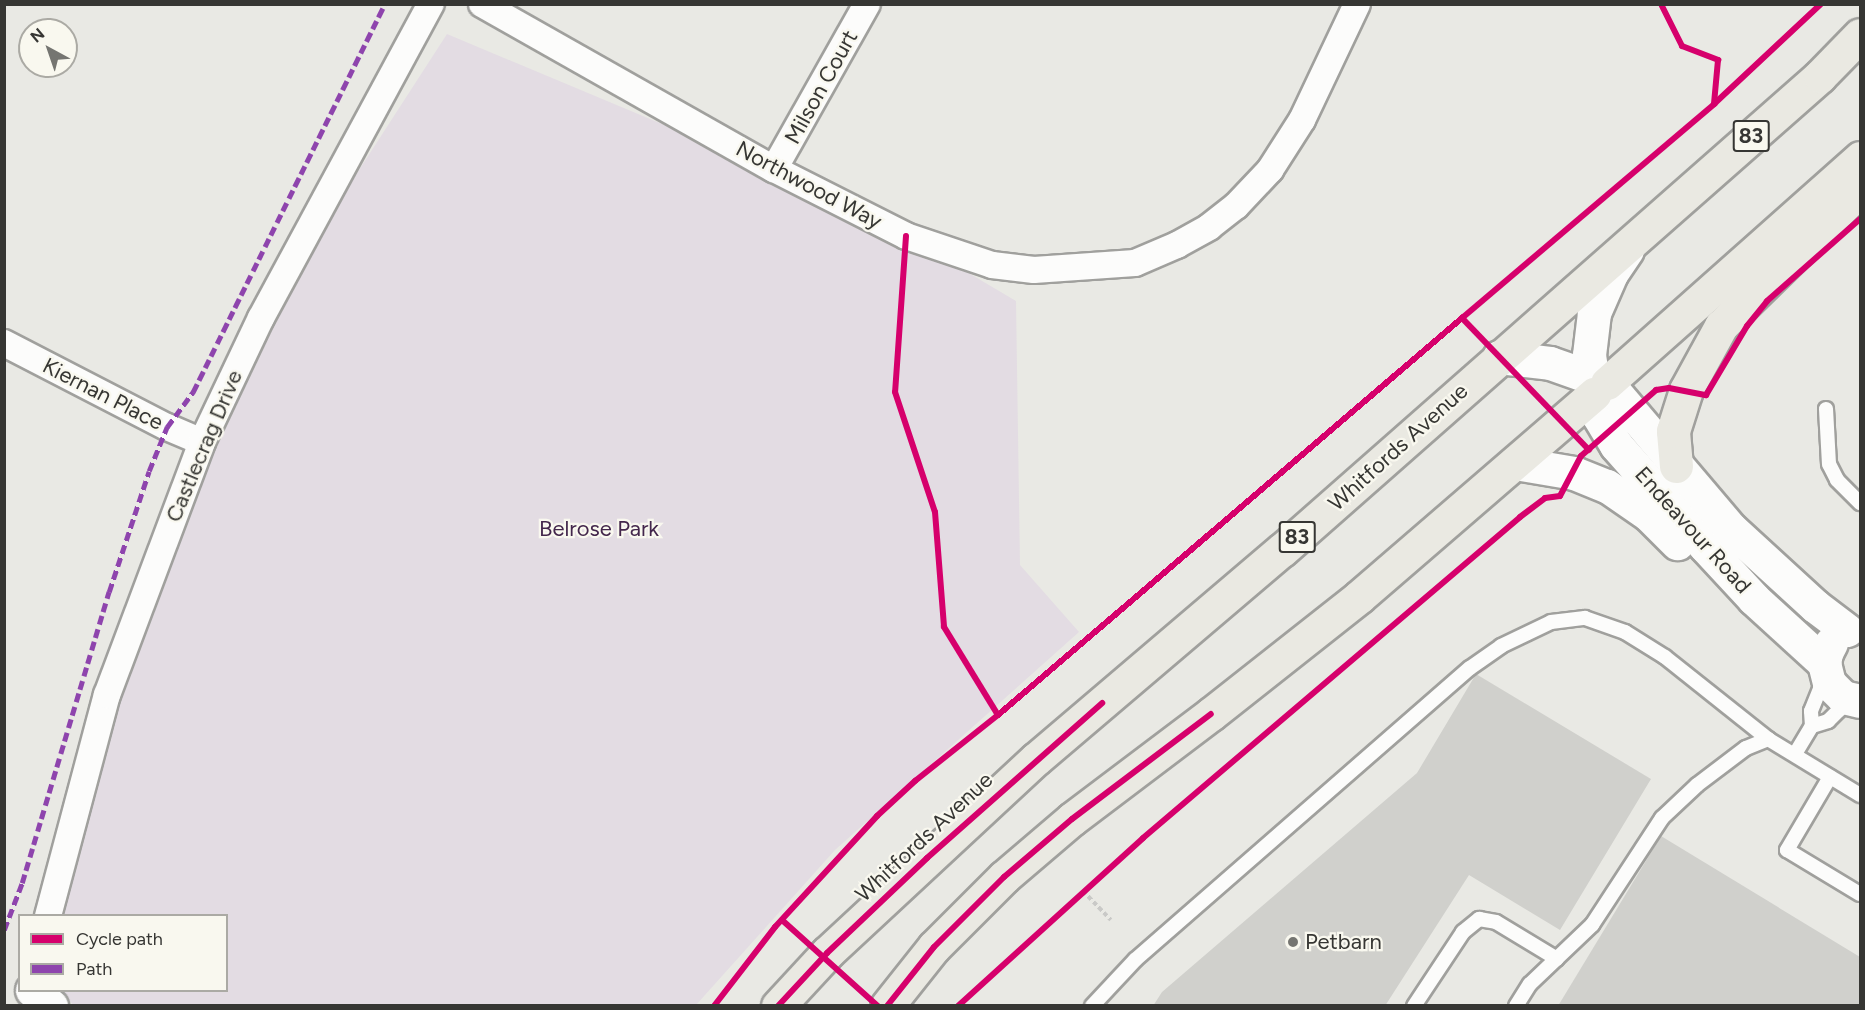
<!DOCTYPE html>
<html>
<head>
<meta charset="utf-8">
<style>
	body { margin:0 }
	#map { position:relative; width:1865px; height:1010px; overflow:hidden; background:#e9e9e4; font-family:Figtree,sans-serif }
	div>[style] { position:absolute }
	.green>* { inset:0; background:#e3dce3 }
	.building>* { inset:0; background:#d0d0cc }
	.path>* { height:4px; margin-top:-2px; transform-origin:0; background:repeating-linear-gradient(90deg,#c9c9c7 0 4.5px,transparent 0 7.5px) }
	.roads { filter:drop-shadow(2px 0 #a0a09d) drop-shadow(-2px 0 #a0a09d) drop-shadow(0 2px #a0a09d) drop-shadow(0 -2px #a0a09d) }
	.service>* { height:14px; margin:-7px; padding:0 7px; transform-origin:7px; border-radius:7px; background:#fcfcfb }
	.minor>* { height:26px; margin:-13px; padding:0 13px; transform-origin:13px; border-radius:13px; background:#fcfcfb }
	.tertiary>* { height:33px; margin:-16.5px; padding:0 16.5px; transform-origin:16.5px; border-radius:16.5px; background:#fcfcfb }
	.primary>* { height:33px; margin:-16.5px; padding:0 16.5px; transform-origin:16.5px; border-radius:16.5px; background:#eae9e2 }
	.quiet>* { height:4.5px; margin-top:-2.25px; transform-origin:0; background:repeating-linear-gradient(90deg,#8e44ad 0 9px,transparent 0 13.5px) }
	.cycleway>* { height:6px; margin:-3px; padding:0 3px; transform-origin:3px; border-radius:3px; background:#d6006c }
	.dots>* { width:16px; height:16px; translate:-50% -50%; box-sizing:border-box; border:3px solid #f9f8ef; border-radius:50% }
	span { translate:-50% -50%; white-space:nowrap; text-align:center; line-height:1.15; -webkit-text-stroke:4.5px #f9f8ef; paint-order:stroke }
	.shield-label span { padding:2px 4px; background:#f9f8ef; border:2px solid; border-radius:4px; -webkit-text-stroke-width:0 }
	.shield-label { font-size:21px; color:#363633; font-weight:700 }
	.street-label { font-size:22px; color:#363633 }
	.park-label { font-size:22px; color:#43264c }
	.poi-label { font-size:22px; color:#363633 }
	.left { translate:0 -50%; text-align:left }
	.frame { position:absolute; inset:0; border:6px solid #363633; pointer-events:none }
	.legend { position:absolute; left:18px; top:914px; width:210px; height:78px; box-sizing:border-box; background:#f9f8ef; border:2px solid #abaaa4; margin:0; padding:8px 10px; list-style:none; font-size:18px; color:#363633 }
	.legend li { display:flex; align-items:center; gap:12px; height:30px }
	.legend b { width:30px; border:2px solid #abaaa4 }
	.north { position:absolute; left:18px; top:18px; width:60px; height:60px; box-sizing:border-box; background:#f9f8ef; border:2px solid #abaaa4; border-radius:50%; rotate:320deg; font-size:16px; font-weight:700; line-height:24px; text-align:center; color:#363633 }
	.north::after { content:''; display:block; margin:auto; width:21px; height:27px; background:#757571; clip-path:polygon(50% 0,100% 100%,50% 72%,0 100%) }
</style>
</head>
<body>
<div id="map">
	<div class="green">
		<div style="clip-path:polygon(447px 34px,798px 181px,906px 236px,1016px 301px,1020px 565px,1079px 632px,835px 850px,696px 1005px,74px 1006px,62px 991px,226px 990px,226px 916px,63px 915px,102px 711px,187px 436px)"></div>
	</div>
	<div class="building">
		<div style="clip-path:polygon(1476px 674px,1651px 779px,1560px 930px,1469px 875px,1385px 1006px,1153px 1006px,1162px 992px,1417px 773px)"></div>
		<div style="clip-path:polygon(1661px 836px,1860px 957px,1860px 1006px,1558px 1006px)"></div>
	</div>
	<div class="path">
		<div style="left:1083px;top:891px;width:40px;rotate:46deg"></div>
	</div>
	<div class="roads">
		<div class="service">
			<div style="left:1826px;top:409px;width:55px;rotate:86.9deg"></div>
			<div style="left:1829px;top:464px;width:18px;rotate:63deg"></div>
			<div style="left:1837px;top:480px;width:33px;rotate:45deg"></div>
			<div style="left:1812px;top:726px;width:17px;rotate:-17deg"></div>
			<div style="left:1828px;top:721px;width:16px;rotate:-45deg"></div>
			<div style="left:1839px;top:710px;width:14px;rotate:-73deg"></div>
			<div style="left:1795px;top:754px;width:33px;rotate:-59deg"></div>
			<div style="left:1812px;top:726px;width:15px;rotate:-94deg"></div>
			<div style="left:1811px;top:711px;width:35px;rotate:-68deg"></div>
			<div style="left:1830px;top:777px;width:85px;rotate:120.5deg"></div>
			<div style="left:1787px;top:850px;width:85px;rotate:31.1deg"></div>
			<div style="left:1092px;top:1006px;width:63px;rotate:-46.9deg"></div>
			<div style="left:1135px;top:960px;width:444px;rotate:-41.1deg"></div>
			<div style="left:1470px;top:668px;width:38px;rotate:-35deg"></div>
			<div style="left:1501px;top:646px;width:55px;rotate:-25.6deg"></div>
			<div style="left:1551px;top:622px;width:34px;rotate:-7deg"></div>
			<div style="left:1585px;top:618px;width:42px;rotate:19.3deg"></div>
			<div style="left:1625px;top:632px;width:47px;rotate:32deg"></div>
			<div style="left:1665px;top:657px;width:132px;rotate:38.5deg"></div>
			<div style="left:1768px;top:739px;width:108px;rotate:31.3deg"></div>
			<div style="left:1414px;top:1006px;width:89px;rotate:-56.5deg"></div>
			<div style="left:1463px;top:932px;width:21px;rotate:-39deg"></div>
			<div style="left:1479px;top:919px;width:17px;rotate:10deg"></div>
			<div style="left:1496px;top:922px;width:71px;rotate:31.2deg"></div>
			<div style="left:1516px;top:1006px;width:26px;rotate:-58deg"></div>
			<div style="left:1530px;top:984px;width:86px;rotate:-43.6deg"></div>
			<div style="left:1592px;top:925px;width:128px;rotate:-56.8deg"></div>
			<div style="left:1662px;top:818px;width:48px;rotate:-43.3deg"></div>
			<div style="left:1697px;top:785px;width:61px;rotate:-37.1deg"></div>
			<div style="left:1746px;top:748px;width:24px;rotate:-22deg"></div>
		</div>
		<div class="minor">
			<div style="left:482px;top:4px;width:335px;rotate:29.5deg"></div>
			<div style="left:774px;top:169px;width:148px;rotate:26.9deg"></div>
			<div style="left:906px;top:236px;width:91px;rotate:18.6deg"></div>
			<div style="left:992px;top:265px;width:42px;rotate:6.8deg"></div>
			<div style="left:1034px;top:270px;width:101px;rotate:-4deg"></div>
			<div style="left:1135px;top:263px;width:46px;rotate:-23.2deg"></div>
			<div style="left:1177px;top:245px;width:37px;rotate:-29deg"></div>
			<div style="left:1209px;top:227px;width:34px;rotate:-38deg"></div>
			<div style="left:1236px;top:206px;width:50px;rotate:-46.6deg"></div>
			<div style="left:1270px;top:170px;width:59px;rotate:-57.4deg"></div>
			<div style="left:1302px;top:120px;width:128px;rotate:-64.6deg"></div>
			<div style="left:774px;top:169px;width:189px;rotate:-60.6deg"></div>
			<div style="left:4px;top:343px;width:183px;rotate:27.3deg"></div>
			<div style="left:167px;top:427px;width:38px;rotate:23deg"></div>
			<div style="left:48px;top:916px;width:229px;rotate:-75.1deg"></div>
			<div style="left:107px;top:695px;width:270px;rotate:-69.4deg"></div>
			<div style="left:202px;top:442px;width:137px;rotate:-64.6deg"></div>
			<div style="left:261px;top:318px;width:357px;rotate:-61.6deg"></div>
		</div>
		<div class="tertiary">
			<div style="left:1627px;top:250px;width:29px;rotate:124deg"></div>
			<div style="left:1611px;top:274px;width:43px;rotate:113.6deg"></div>
			<div style="left:1594px;top:313px;width:42px;rotate:96.8deg"></div>
			<div style="left:1589px;top:355px;width:61px;rotate:81.5deg"></div>
			<div style="left:1598px;top:415px;width:35px;rotate:59deg"></div>
			<div style="left:1616px;top:445px;width:135px;rotate:48.6deg"></div>
			<div style="left:1705px;top:546px;width:72px;rotate:47.2deg"></div>
			<div style="left:1754px;top:599px;width:95px;rotate:42.4deg"></div>
			<div style="left:1499px;top:357px;width:51px;rotate:6.7deg"></div>
			<div style="left:1550px;top:363px;width:60px;rotate:19.3deg"></div>
			<div style="left:1607px;top:383px;width:192px;rotate:49.7deg"></div>
			<div style="left:1731px;top:529px;width:114px;rotate:42.5deg"></div>
			<div style="left:1815px;top:606px;width:40px;rotate:37deg"></div>
			<div style="left:1515px;top:463px;width:60px;rotate:9.6deg"></div>
			<div style="left:1574px;top:473px;width:35px;rotate:22deg"></div>
			<div style="left:1607px;top:486px;width:51px;rotate:34.6deg"></div>
			<div style="left:1649px;top:515px;width:40px;rotate:45deg"></div>
			<div style="left:1831px;top:643px;width:11px;rotate:117deg"></div>
			<div style="left:1826px;top:653px;width:10px;rotate:101deg"></div>
			<div style="left:1824px;top:663px;width:21px;rotate:76deg"></div>
			<div style="left:1829px;top:683px;width:20px;rotate:45deg"></div>
			<div style="left:1843px;top:697px;width:17px;rotate:13deg"></div>
			<div style="left:32px;top:990px;width:25px;rotate:40deg"></div>
		</div>
		<div class="primary">
			<div style="left:1607px;top:383px;width:339px;rotate:-41.6deg"></div>
			<div style="left:1676px;top:466px;width:35px;rotate:-95deg"></div>
			<div style="left:1673px;top:431px;width:43px;rotate:-72.4deg"></div>
			<div style="left:1686px;top:390px;width:73px;rotate:-61.3deg"></div>
			<div style="left:1721px;top:326px;width:194px;rotate:-44.4deg"></div>
			<div style="left:778px;top:1006px;width:72px;rotate:-47.2deg"></div>
			<div style="left:827px;top:953px;width:285px;rotate:-42.9deg"></div>
			<div style="left:1036px;top:759px;width:323px;rotate:-40.4deg"></div>
			<div style="left:1282px;top:550px;width:717px;rotate:-41.38deg"></div>
			<div style="left:1820px;top:76px;width:57px;rotate:-45.7deg"></div>
			<div style="left:887px;top:1006px;width:75px;rotate:-51.5deg"></div>
			<div style="left:934px;top:947px;width:99px;rotate:-45deg"></div>
			<div style="left:1004px;top:877px;width:89px;rotate:-40.5deg"></div>
			<div style="left:1072px;top:819px;width:174px;rotate:-37.1deg"></div>
			<div style="left:1211px;top:714px;width:189px;rotate:-38.3deg"></div>
			<div style="left:1359px;top:597px;width:311px;rotate:-40.8deg"></div>
		</div>
	</div>
	<div class="quiet">
		<div style="left:4px;top:930px;width:50px;rotate:-69deg"></div>
		<div style="left:22px;top:883px;width:304px;rotate:-73.4deg"></div>
		<div style="left:109px;top:592px;width:127px;rotate:-71.7deg"></div>
		<div style="left:149px;top:471px;width:48px;rotate:-67.8deg"></div>
		<div style="left:167px;top:427px;width:44px;rotate:-53.4deg"></div>
		<div style="left:193px;top:392px;width:433px;rotate:-63.7deg"></div>
	</div>
	<div class="cycleway">
		<div style="left:1661px;top:4px;width:47px;rotate:63.4deg"></div>
		<div style="left:1682px;top:46px;width:39px;rotate:21deg"></div>
		<div style="left:1718px;top:60px;width:44px;rotate:95.2deg"></div>
		<div style="left:906px;top:236px;width:156px;rotate:94deg"></div>
		<div style="left:895px;top:392px;width:126px;rotate:71.6deg"></div>
		<div style="left:935px;top:512px;width:115px;rotate:85.5deg"></div>
		<div style="left:944px;top:627px;width:103px;rotate:58.5deg"></div>
		<div style="left:1462px;top:318px;width:331px;rotate:-40.3deg"></div>
		<div style="left:1714px;top:104px;width:146px;rotate:-43.1deg"></div>
		<div style="left:782px;top:920px;width:129px;rotate:41.9deg"></div>
		<div style="left:714px;top:1006px;width:100px;rotate:-52.3deg"></div>
		<div style="left:775px;top:927px;width:151px;rotate:-47.4deg"></div>
		<div style="left:877px;top:816px;width:52px;rotate:-42.6deg"></div>
		<div style="left:915px;top:781px;width:106px;rotate:-38.5deg"></div>
		<div style="left:998px;top:715px;width:611px;rotate:-40.55deg"></div>
		<div style="left:1462px;top:318px;width:183px;rotate:46.1deg"></div>
		<div style="left:778px;top:1006px;width:72px;rotate:-47.2deg"></div>
		<div style="left:827px;top:953px;width:138px;rotate:-43.5deg"></div>
		<div style="left:927px;top:858px;width:234px;rotate:-41.5deg"></div>
		<div style="left:887px;top:1006px;width:75px;rotate:-51.5deg"></div>
		<div style="left:934px;top:947px;width:99px;rotate:-45deg"></div>
		<div style="left:1004px;top:877px;width:89px;rotate:-40.5deg"></div>
		<div style="left:1072px;top:819px;width:174px;rotate:-37.1deg"></div>
		<div style="left:958px;top:1006px;width:250px;rotate:-42.2deg"></div>
		<div style="left:1143px;top:838px;width:495px;rotate:-40.4deg"></div>
		<div style="left:1520px;top:517px;width:31px;rotate:-37deg"></div>
		<div style="left:1545px;top:498px;width:15px;rotate:-8deg"></div>
		<div style="left:1560px;top:496px;width:45px;rotate:-62.3deg"></div>
		<div style="left:1581px;top:456px;width:100px;rotate:-41.3deg"></div>
		<div style="left:1656px;top:390px;width:13px;rotate:-9deg"></div>
		<div style="left:1669px;top:388px;width:38px;rotate:11deg"></div>
		<div style="left:1706px;top:395px;width:80px;rotate:-59.3deg"></div>
		<div style="left:1747px;top:326px;width:32px;rotate:-51deg"></div>
		<div style="left:1767px;top:301px;width:124px;rotate:-41.4deg"></div>
	</div>
	<div class="dots">
		<div style="left:1293px;top:942px;background:#757571"></div>
	</div>
	<div class="shield-label">
		<span style="left:1751px;top:136px">83</span>
		<span style="left:1297px;top:537px">83</span>
	</div>
	<div class="street-label">
		<span style="left:821px;top:87px;rotate:-61deg">Milson Court</span>
		<span style="left:809px;top:185px;rotate:28deg">Northwood Way</span>
		<span style="left:103px;top:394px;rotate:27deg">Kiernan Place</span>
		<span style="left:204px;top:446px;rotate:-67deg">Castlecrag Drive</span>
		<span style="left:1398px;top:447px;rotate:-42deg">Whitfords Avenue</span>
		<span style="left:1693px;top:530px;rotate:48deg">Endeavour Road</span>
		<span style="left:924px;top:837px;rotate:-43deg">Whitfords Avenue</span>
	</div>
	<div class="park-label">
		<span style="left:599px;top:529px">Belrose Park</span>
	</div>
	<div class="poi-label">
		<span class="left" style="left:1305px;top:942px">Petbarn</span>
	</div>
	<div class="frame"></div>
	<ul class="legend">
	<li><b style="height:8px;background:#d6006c"></b>Cycle path</li>
	<li><b style="height:8px;background:#8e44ad"></b>Path</li>
	</ul>
	<div class="north">N</div>
</div>
</body>
</html>
